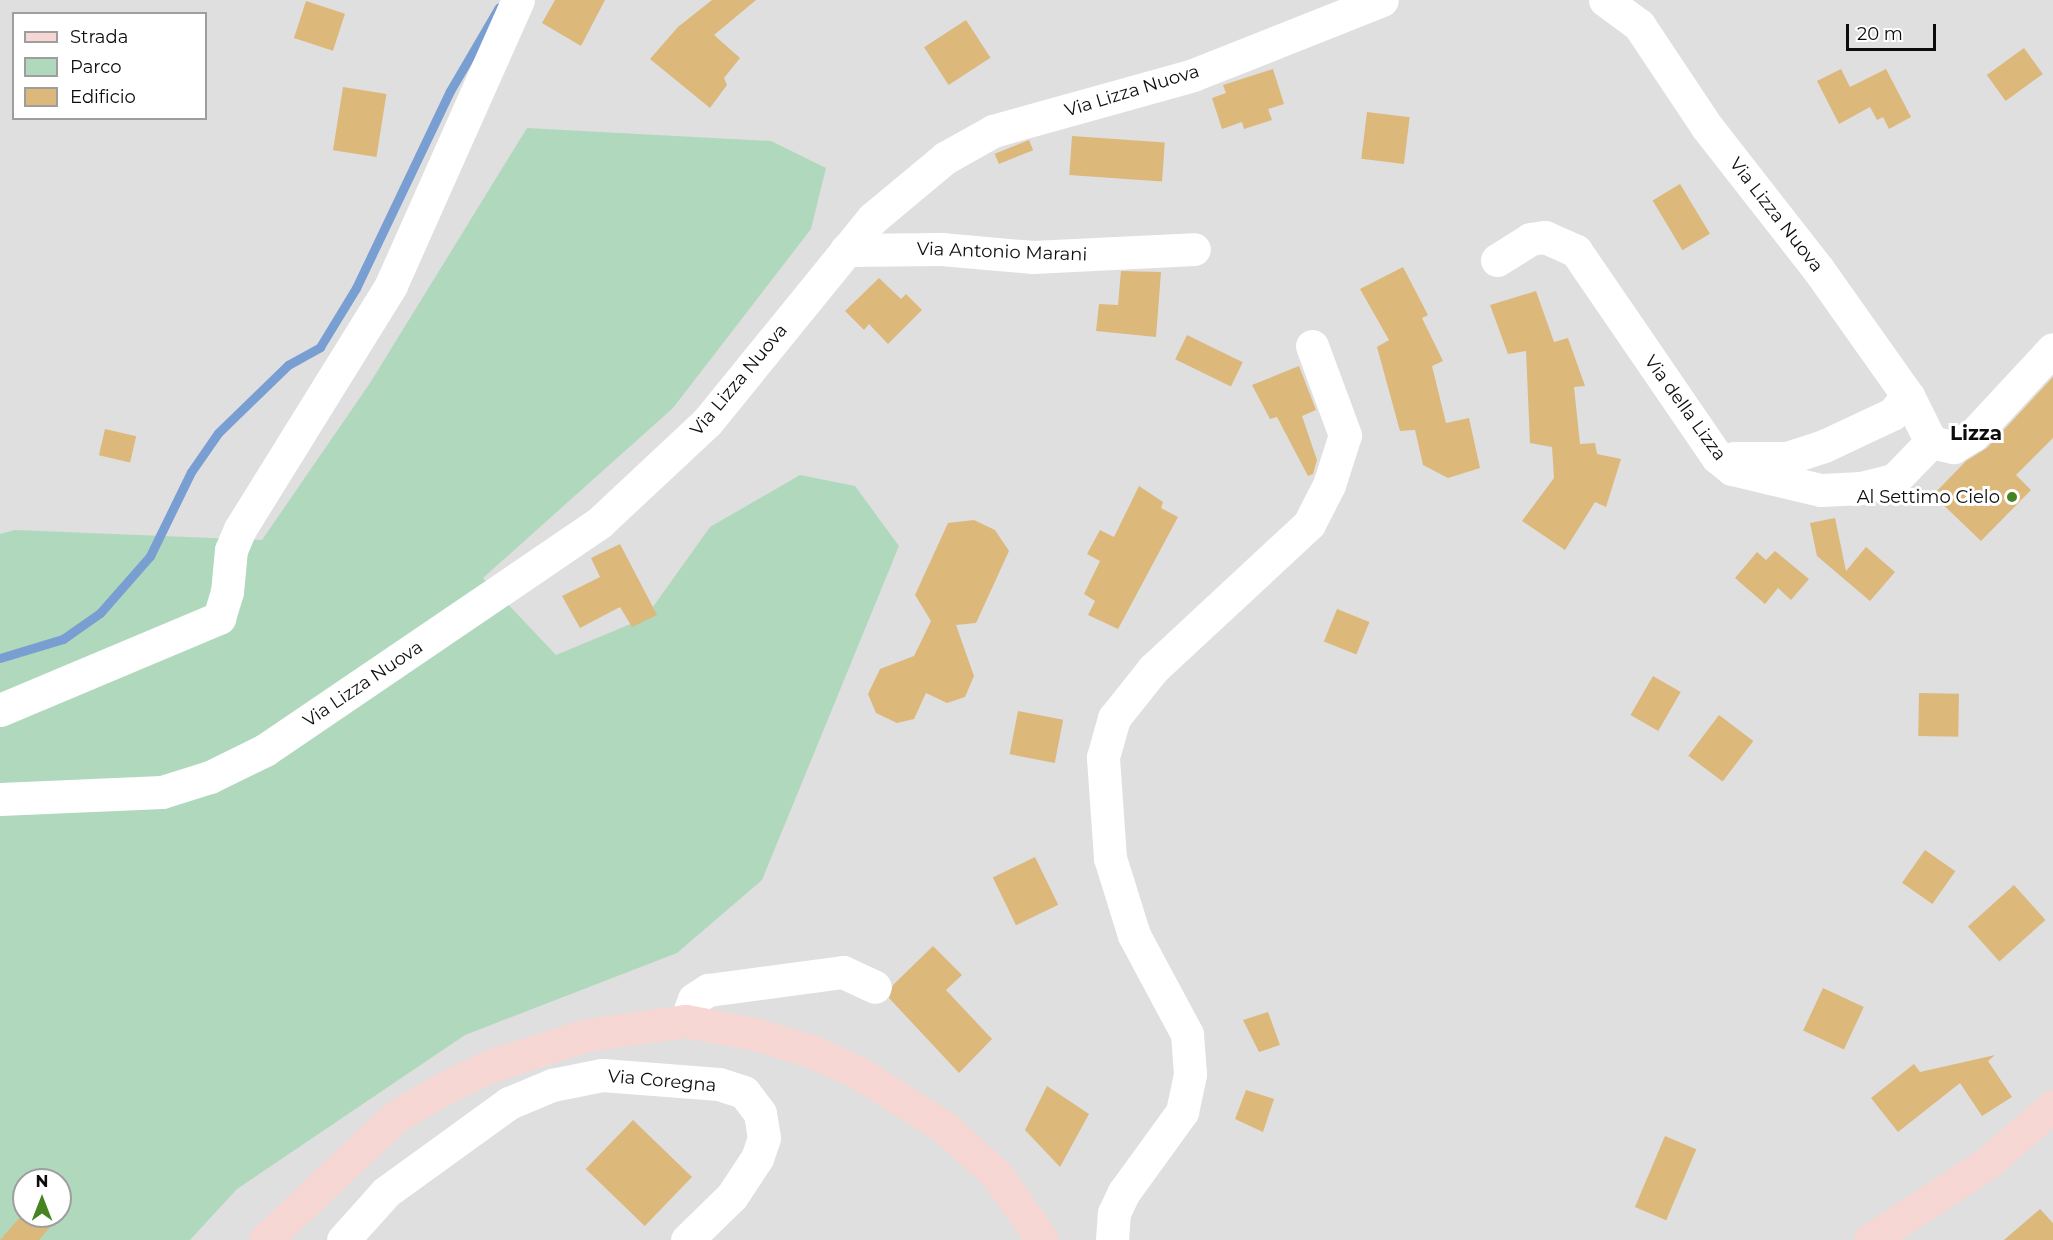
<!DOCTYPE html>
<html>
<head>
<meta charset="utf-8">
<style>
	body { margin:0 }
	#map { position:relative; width:2053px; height:1240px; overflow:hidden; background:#dfdfe0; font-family:Montserrat,sans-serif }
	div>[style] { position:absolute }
	.green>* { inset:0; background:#b0d8bd }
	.stream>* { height:9px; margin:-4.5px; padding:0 4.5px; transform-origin:4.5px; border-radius:4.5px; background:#799ed2 }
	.building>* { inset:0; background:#dcb87b; transform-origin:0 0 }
	.minor>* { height:33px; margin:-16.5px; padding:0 16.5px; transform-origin:16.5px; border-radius:16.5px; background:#fff }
	.secondary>* { height:33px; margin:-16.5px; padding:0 16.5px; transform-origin:16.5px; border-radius:16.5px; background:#f6d7d3 }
	.dots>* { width:16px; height:16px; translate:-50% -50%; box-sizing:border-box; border:3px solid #fff; border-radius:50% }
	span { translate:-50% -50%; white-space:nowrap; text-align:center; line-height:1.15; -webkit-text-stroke:6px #fff; paint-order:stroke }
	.street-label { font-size:18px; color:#0c0c0d }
	.poi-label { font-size:18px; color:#0c0c0d }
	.right { translate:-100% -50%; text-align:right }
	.neighbourhood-label { font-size:20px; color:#0c0c0d; font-weight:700 }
	.legend { position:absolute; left:12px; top:12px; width:195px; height:108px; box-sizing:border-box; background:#fff; border:2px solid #9e9e9e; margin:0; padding:8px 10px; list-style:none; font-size:18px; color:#0c0c0d }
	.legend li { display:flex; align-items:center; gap:12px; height:30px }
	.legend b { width:30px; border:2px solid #9e9e9e }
	.north { position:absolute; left:12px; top:1168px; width:60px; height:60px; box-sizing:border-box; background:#fff; border:2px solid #9e9e9e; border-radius:50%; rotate:0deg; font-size:16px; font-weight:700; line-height:24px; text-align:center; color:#0c0c0d }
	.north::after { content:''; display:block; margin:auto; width:21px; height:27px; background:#468321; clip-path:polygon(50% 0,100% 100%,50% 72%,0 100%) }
	.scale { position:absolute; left:1846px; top:24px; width:90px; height:27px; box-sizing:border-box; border:3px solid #0c0c0d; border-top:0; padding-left:8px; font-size:18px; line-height:21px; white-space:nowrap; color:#0c0c0d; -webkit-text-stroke:4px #fff; paint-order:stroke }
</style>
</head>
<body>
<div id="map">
	<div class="green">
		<div style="clip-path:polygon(evenodd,527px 128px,771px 141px,826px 168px,811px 229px,673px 408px,483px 578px,556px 655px,645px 618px,710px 527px,800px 475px,855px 486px,899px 546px,762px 880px,677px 953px,465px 1035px,237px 1189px,190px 1240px,0 1240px,0 534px,15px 530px,262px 540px,370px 383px,527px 128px,24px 1180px,60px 1180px,60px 1216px,24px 1216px,24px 1180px)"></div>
	</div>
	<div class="stream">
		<div style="left:0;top:658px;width:66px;rotate:-16.8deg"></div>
		<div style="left:63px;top:639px;width:45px;rotate:-35.1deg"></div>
		<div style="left:100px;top:613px;width:76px;rotate:-48.7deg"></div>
		<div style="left:150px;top:556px;width:93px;rotate:-64deg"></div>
		<div style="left:191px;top:472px;width:47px;rotate:-55.3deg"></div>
		<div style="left:218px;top:433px;width:98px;rotate:-44.2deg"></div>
		<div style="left:288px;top:365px;width:37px;rotate:-29deg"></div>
		<div style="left:320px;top:347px;width:69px;rotate:-58.6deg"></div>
		<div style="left:356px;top:288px;width:218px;rotate:-64.5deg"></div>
		<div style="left:450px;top:91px;width:97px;rotate:-59.7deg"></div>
	</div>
	<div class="building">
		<div style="clip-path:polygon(555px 0,605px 0,581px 46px,542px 23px)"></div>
		<div style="clip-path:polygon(712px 0,756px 0,714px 35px,740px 58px,724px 78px,727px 85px,710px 108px,650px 59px,678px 27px)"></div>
		<div style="left:306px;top:1px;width:41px;height:39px;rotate:18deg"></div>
		<div style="left:966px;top:20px;width:45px;height:50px;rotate:57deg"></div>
		<div style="left:2024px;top:48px;width:32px;height:46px;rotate:54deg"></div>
		<div style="clip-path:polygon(1273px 69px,1284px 104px,1268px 109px,1272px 120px,1244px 129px,1242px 122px,1222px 129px,1212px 98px,1226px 93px,1223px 85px)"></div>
		<div style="clip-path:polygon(1841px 69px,1850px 87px,1886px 69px,1911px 117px,1889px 129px,1883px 117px,1877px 120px,1870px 107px,1839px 124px,1817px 81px)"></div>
		<div style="left:343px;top:87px;width:44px;height:64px;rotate:9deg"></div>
		<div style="left:1367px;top:112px;width:43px;height:47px;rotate:7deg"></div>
		<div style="left:1072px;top:136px;width:93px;height:39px;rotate:4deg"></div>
		<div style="left:1029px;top:140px;width:11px;height:37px;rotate:68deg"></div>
		<div style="left:1680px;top:184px;width:58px;height:32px;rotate:59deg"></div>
		<div style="clip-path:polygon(1403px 267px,1428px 315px,1422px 318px,1443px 361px,1432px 366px,1446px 423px,1469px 418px,1480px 468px,1448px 478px,1423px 465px,1415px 430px,1400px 431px,1377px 347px,1389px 340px,1360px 289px)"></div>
		<div style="clip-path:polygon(1121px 271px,1161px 272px,1156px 337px,1096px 331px,1099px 304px,1118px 305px)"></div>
		<div style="clip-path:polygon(879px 278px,901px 299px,906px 294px,922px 310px,888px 344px,869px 324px,864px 330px,845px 311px)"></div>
		<div style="clip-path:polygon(1536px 291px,1554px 342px,1568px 338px,1585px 386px,1574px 387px,1580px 444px,1595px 443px,1597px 454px,1621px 459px,1606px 507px,1595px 502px,1565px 550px,1522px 521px,1554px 478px,1552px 447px,1530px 443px,1526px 351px,1508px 354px,1490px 305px)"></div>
		<div style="left:1187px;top:335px;width:62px;height:27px;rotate:26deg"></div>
		<div style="clip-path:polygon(1299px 366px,1316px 410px,1302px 416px,1317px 460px,1313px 474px,1308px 476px,1277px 417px,1270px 419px,1252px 385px)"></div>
		<div style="clip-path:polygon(2053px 377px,2053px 438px,2016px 475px,2031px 490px,1981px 541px,1933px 495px,1966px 461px,1987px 448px)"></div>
		<div style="left:105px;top:429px;width:32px;height:27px;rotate:13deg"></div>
		<div style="clip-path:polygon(1139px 486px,1163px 502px,1161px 508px,1178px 517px,1118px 629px,1088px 615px,1095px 601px,1084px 594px,1100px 561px,1087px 554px,1100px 530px,1114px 537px)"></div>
		<div style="clip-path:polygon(1835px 518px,1846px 571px,1866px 547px,1895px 572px,1870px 601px,1817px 556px,1810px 523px)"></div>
		<div style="clip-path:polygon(974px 520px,995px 530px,1009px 551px,976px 623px,956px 625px,974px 676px,965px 697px,947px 703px,926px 693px,914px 719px,897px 723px,876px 713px,868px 694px,880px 669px,914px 656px,931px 621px,915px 595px,948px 523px)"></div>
		<div style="clip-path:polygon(620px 544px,657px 615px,632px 627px,620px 607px,580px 628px,562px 596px,600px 577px,591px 558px)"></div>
		<div style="clip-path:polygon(1775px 551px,1809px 579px,1791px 600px,1778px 588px,1765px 604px,1735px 578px,1757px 552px,1766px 560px)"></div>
		<div style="left:1337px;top:609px;width:35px;height:35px;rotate:22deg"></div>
		<div style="left:1653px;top:676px;width:32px;height:45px;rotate:30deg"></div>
		<div style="left:1919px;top:693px;width:40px;height:43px;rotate:1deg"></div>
		<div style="left:1018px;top:711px;width:46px;height:44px;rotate:11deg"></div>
		<div style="left:1719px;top:715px;width:43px;height:51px;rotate:37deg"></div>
		<div style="left:1925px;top:850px;width:37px;height:40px;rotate:35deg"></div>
		<div style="left:1035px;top:857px;width:53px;height:47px;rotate:64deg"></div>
		<div style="left:2014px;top:885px;width:47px;height:62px;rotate:48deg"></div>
		<div style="clip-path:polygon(933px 946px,962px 975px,946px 990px,992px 1039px,959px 1073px,889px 998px,893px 985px)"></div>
		<div style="left:1823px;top:988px;width:45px;height:47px;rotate:25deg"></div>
		<div style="clip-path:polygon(1268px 1012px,1280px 1045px,1259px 1052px,1243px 1020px)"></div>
		<div style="clip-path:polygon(1995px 1055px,1988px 1061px,2012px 1097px,1982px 1116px,1960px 1083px,1898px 1132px,1871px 1098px,1914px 1064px,1920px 1072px)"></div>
		<div style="clip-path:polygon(1047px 1086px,1089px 1114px,1060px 1167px,1025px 1130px)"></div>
		<div style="clip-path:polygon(1246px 1090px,1274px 1099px,1263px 1132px,1235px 1119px)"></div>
		<div style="left:633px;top:1120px;width:82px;height:68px;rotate:44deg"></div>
		<div style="left:1665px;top:1136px;width:34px;height:77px;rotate:23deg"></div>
		<div style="clip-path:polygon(2040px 1209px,2053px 1223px,2053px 1240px,2004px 1240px)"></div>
		<div style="clip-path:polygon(21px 1216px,60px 1216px,39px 1240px,0 1240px)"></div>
	</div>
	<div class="minor">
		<div style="left:1605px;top:0;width:42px;rotate:36.3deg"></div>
		<div style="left:1639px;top:25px;width:123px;rotate:56.3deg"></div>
		<div style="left:1707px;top:127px;width:180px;rotate:52deg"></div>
		<div style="left:1818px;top:269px;width:156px;rotate:54.7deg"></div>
		<div style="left:1908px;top:396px;width:51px;rotate:63.4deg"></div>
		<div style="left:846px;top:250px;width:95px;rotate:-0.6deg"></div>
		<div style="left:941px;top:249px;width:92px;rotate:5deg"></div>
		<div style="left:1033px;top:257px;width:161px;rotate:-2.8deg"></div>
		<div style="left:1497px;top:260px;width:39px;rotate:-32deg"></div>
		<div style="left:1530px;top:239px;width:15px;rotate:-8deg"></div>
		<div style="left:1545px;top:237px;width:34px;rotate:24deg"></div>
		<div style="left:1576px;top:251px;width:250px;rotate:55.6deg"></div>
		<div style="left:1717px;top:457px;width:19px;rotate:39deg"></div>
		<div style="left:1732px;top:469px;width:91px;rotate:13.3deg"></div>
		<div style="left:1821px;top:490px;width:40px;rotate:-2.9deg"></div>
		<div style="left:1861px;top:488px;width:34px;rotate:-14deg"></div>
		<div style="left:1894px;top:480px;width:53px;rotate:-45.8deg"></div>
		<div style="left:1931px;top:442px;width:23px;rotate:13deg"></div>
		<div style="left:1953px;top:447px;width:23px;rotate:-31deg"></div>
		<div style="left:1973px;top:435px;width:117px;rotate:-47.1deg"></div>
		<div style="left:1734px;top:458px;width:53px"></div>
		<div style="left:1787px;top:458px;width:39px;rotate:-18deg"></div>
		<div style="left:1824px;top:446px;width:75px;rotate:-25.2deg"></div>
		<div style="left:1892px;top:414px;width:24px;rotate:-48deg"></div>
		<div style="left:0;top:710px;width:238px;rotate:-22.8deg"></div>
		<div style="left:219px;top:618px;width:27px;rotate:-73deg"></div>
		<div style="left:227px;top:592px;width:42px;rotate:-84.6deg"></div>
		<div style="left:231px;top:550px;width:23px;rotate:-67deg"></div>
		<div style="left:240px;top:529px;width:287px;rotate:-58.2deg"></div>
		<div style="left:391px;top:285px;width:312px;rotate:-66deg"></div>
		<div style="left:0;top:799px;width:162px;rotate:-2.5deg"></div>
		<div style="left:162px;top:792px;width:50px;rotate:-17.4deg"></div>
		<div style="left:210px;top:777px;width:61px;rotate:-26.1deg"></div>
		<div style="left:265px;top:750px;width:404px;rotate:-34.2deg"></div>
		<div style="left:599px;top:523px;width:148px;rotate:-43.1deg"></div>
		<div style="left:707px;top:422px;width:263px;rotate:-50.9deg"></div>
		<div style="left:873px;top:218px;width:94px;rotate:-39.8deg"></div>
		<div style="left:945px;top:158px;width:55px;rotate:-29.4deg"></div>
		<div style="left:993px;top:131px;width:208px;rotate:-15.6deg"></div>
		<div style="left:1193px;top:75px;width:203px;rotate:-21.6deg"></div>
		<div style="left:686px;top:1021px;width:23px;rotate:-70deg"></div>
		<div style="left:694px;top:999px;width:17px;rotate:-33deg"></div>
		<div style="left:708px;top:990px;width:136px;rotate:-7.6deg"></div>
		<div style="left:843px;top:972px;width:35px;rotate:25deg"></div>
		<div style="left:343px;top:1240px;width:64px;rotate:-48.1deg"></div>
		<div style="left:386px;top:1192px;width:152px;rotate:-35.9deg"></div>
		<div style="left:509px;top:1103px;width:47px;rotate:-22.7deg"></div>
		<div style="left:552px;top:1085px;width:51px;rotate:-11.3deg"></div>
		<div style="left:602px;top:1075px;width:117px;rotate:4.4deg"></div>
		<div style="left:719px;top:1084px;width:26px;rotate:18deg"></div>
		<div style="left:744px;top:1092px;width:26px;rotate:53deg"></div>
		<div style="left:760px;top:1113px;width:25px;rotate:81deg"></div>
		<div style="left:764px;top:1138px;width:21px;rotate:109deg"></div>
		<div style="left:757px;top:1158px;width:45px;rotate:123.3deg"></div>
		<div style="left:732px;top:1196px;width:63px;rotate:135.6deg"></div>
		<div style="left:1112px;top:1240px;width:27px;rotate:-86deg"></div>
		<div style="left:1114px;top:1213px;width:23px;rotate:-65deg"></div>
		<div style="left:1124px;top:1192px;width:99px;rotate:-54.1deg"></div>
		<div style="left:1182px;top:1112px;width:39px;rotate:-78deg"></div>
		<div style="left:1190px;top:1074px;width:40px;rotate:-94.3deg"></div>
		<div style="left:1187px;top:1034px;width:112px;rotate:-118.2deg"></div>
		<div style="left:1134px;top:935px;width:81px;rotate:-107.3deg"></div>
		<div style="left:1110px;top:858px;width:101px;rotate:-94deg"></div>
		<div style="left:1103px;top:757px;width:41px;rotate:-74.2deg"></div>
		<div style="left:1114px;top:718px;width:63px;rotate:-51.5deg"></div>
		<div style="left:1153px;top:669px;width:213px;rotate:-42.9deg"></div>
		<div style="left:1309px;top:524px;width:44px;rotate:-62.9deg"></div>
		<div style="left:1329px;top:485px;width:52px;rotate:-72.3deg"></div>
		<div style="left:1345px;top:435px;width:95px;rotate:-110.3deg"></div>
	</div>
	<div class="secondary">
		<div style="left:265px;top:1240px;width:179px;rotate:-43.4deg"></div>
		<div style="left:395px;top:1117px;width:57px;rotate:-30.6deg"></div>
		<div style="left:444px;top:1088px;width:51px;rotate:-25.6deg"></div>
		<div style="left:490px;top:1066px;width:101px;rotate:-17.9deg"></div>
		<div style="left:586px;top:1035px;width:101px;rotate:-8deg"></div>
		<div style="left:686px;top:1021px;width:70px;rotate:10.7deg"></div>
		<div style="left:755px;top:1034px;width:61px;rotate:17.2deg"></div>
		<div style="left:813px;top:1052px;width:51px;rotate:24.5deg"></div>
		<div style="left:859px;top:1073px;width:101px;rotate:32.4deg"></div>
		<div style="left:944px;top:1127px;width:72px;rotate:42.2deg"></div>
		<div style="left:997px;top:1175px;width:79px;rotate:55.3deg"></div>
		<div style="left:1870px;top:1240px;width:140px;rotate:-33.3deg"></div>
		<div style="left:1987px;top:1163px;width:87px;rotate:-40.8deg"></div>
	</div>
	<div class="dots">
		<div style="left:2012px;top:497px;background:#468321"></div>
	</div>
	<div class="street-label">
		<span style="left:1132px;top:91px;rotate:-17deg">Via Lizza Nuova</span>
		<span style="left:1776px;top:215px;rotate:52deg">Via Lizza Nuova</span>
		<span style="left:1002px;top:252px;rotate:2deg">Via Antonio Marani</span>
		<span style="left:739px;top:380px;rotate:-50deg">Via Lizza Nuova</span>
		<span style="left:1685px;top:408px;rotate:54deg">Via della Lizza</span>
		<span style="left:363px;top:684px;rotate:-34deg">Via Lizza Nuova</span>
		<span style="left:662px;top:1081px;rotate:5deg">Via Coregna</span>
	</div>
	<div class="poi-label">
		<span class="right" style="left:2000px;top:497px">Al Settimo Cielo</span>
	</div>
	<div class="neighbourhood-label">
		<span style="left:1976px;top:433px">Lizza</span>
	</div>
	<ul class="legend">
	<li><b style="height:8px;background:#f6d7d3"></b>Strada</li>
	<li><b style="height:16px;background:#b0d8bd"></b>Parco</li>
	<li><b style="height:16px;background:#dcb87b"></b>Edificio</li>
	</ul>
	<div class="north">N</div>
	<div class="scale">20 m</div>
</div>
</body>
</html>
